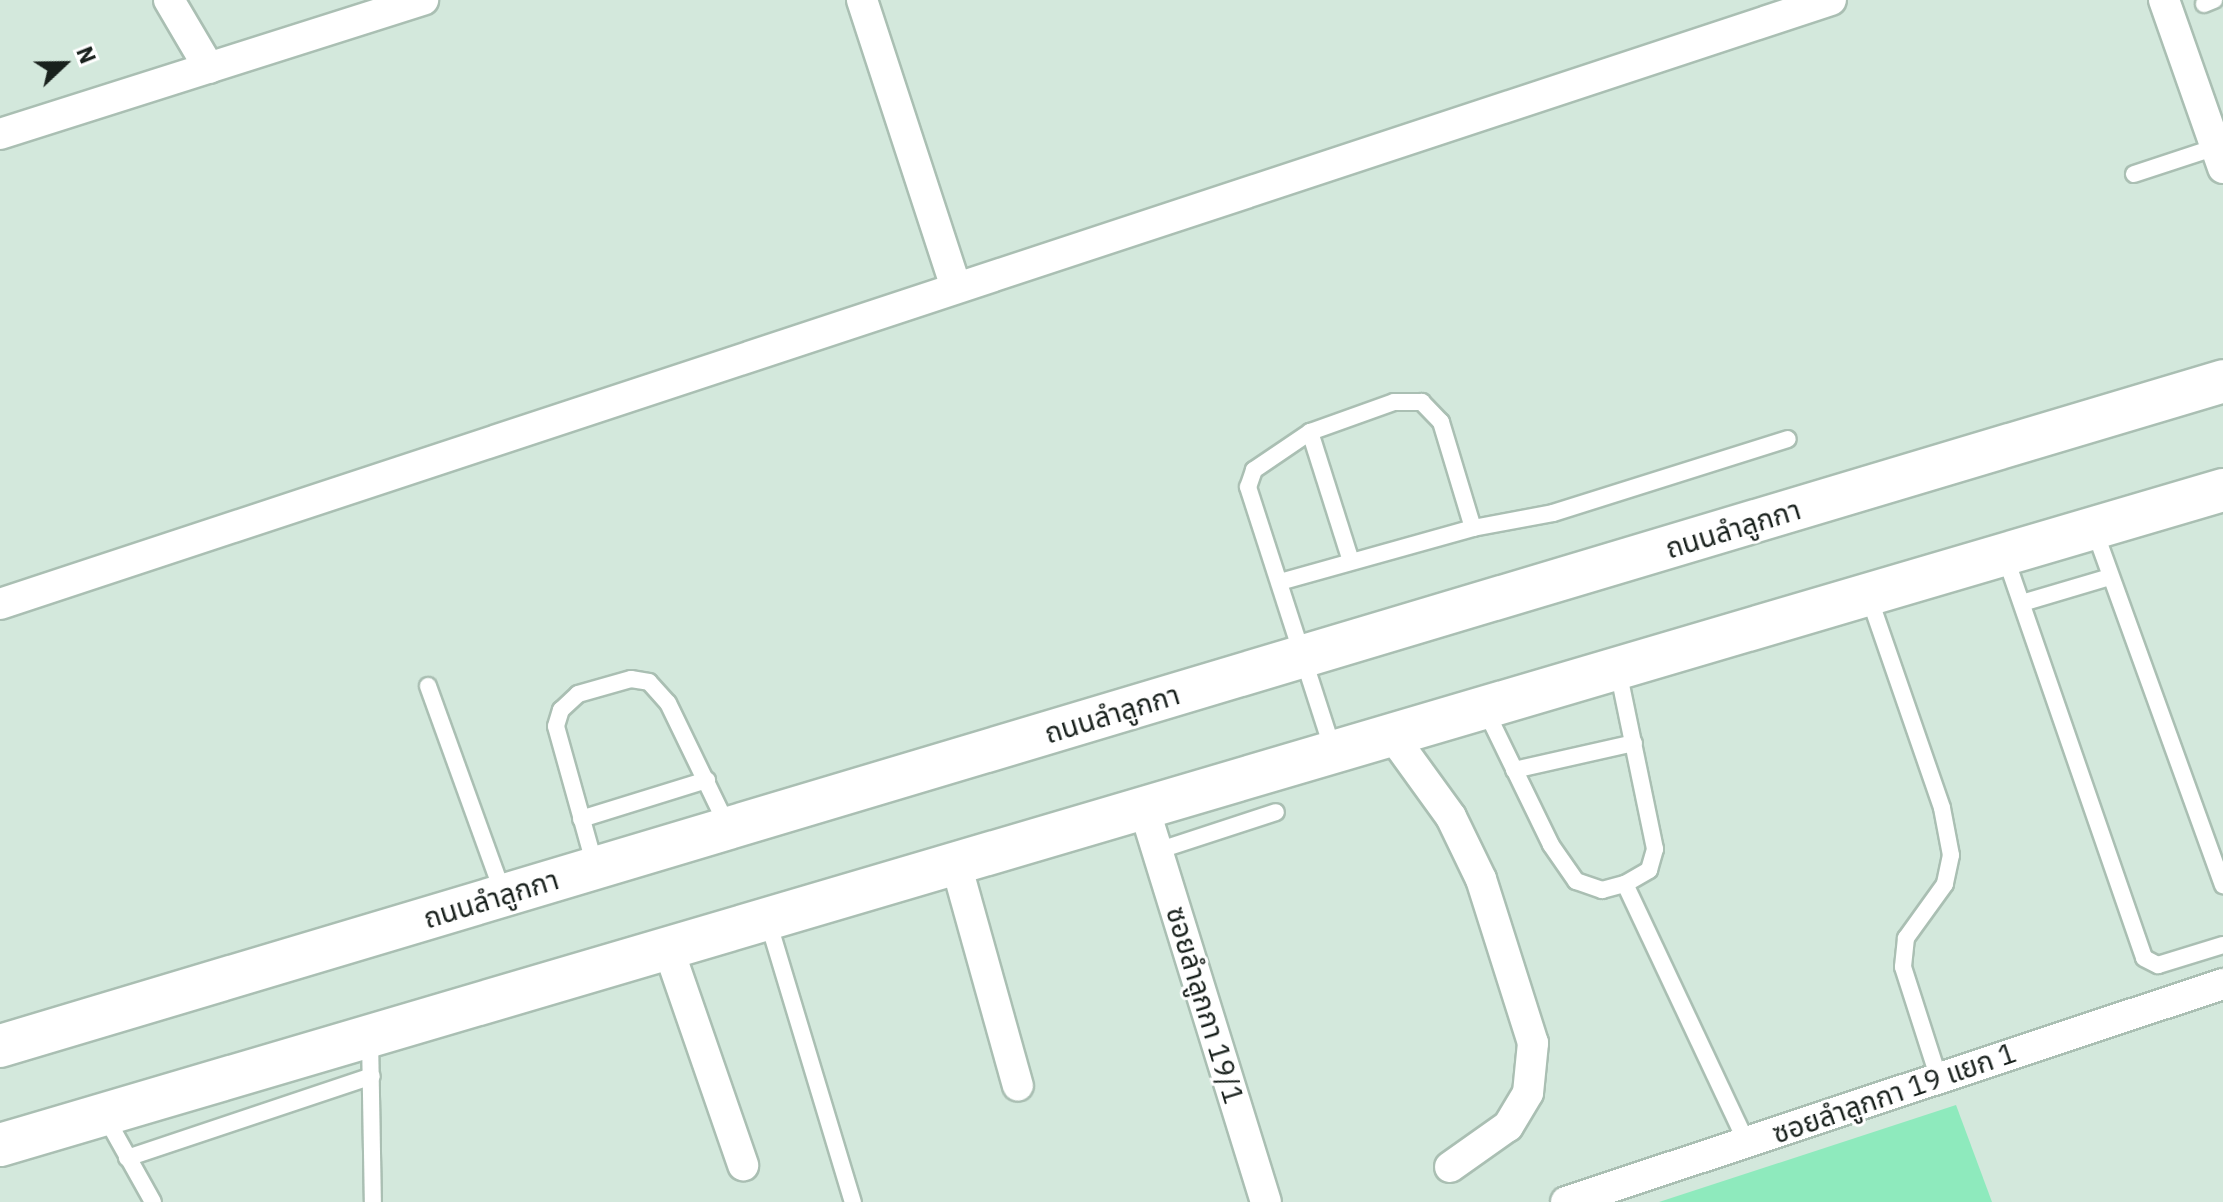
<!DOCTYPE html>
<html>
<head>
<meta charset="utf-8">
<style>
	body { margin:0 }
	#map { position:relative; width:2223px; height:1202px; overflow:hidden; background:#d3e8dc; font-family:"IBM Plex Sans","Noto Sans Thai",sans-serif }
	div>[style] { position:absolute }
	.green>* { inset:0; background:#8eeabd }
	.roads { filter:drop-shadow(2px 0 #aabfb3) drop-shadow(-2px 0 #aabfb3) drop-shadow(0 2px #aabfb3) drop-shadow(0 -2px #aabfb3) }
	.lane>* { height:16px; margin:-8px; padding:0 8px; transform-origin:8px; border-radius:8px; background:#fff }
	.street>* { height:30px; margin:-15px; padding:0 15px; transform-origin:15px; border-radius:15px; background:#fff }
	.secondary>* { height:42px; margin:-21px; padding:0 21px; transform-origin:21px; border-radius:21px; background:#fff }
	span { translate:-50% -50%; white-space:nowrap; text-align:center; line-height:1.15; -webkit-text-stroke:6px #fff; paint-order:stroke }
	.street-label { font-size:28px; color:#19211d }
	.north { position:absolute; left:24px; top:24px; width:80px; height:80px; -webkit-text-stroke:6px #fff; paint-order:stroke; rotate:68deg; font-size:22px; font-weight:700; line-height:32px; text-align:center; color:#19211d }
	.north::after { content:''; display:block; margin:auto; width:28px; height:36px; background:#19211d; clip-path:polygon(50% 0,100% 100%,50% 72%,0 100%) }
</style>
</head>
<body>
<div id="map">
	<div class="green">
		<div style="clip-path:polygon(1956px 1105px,1992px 1202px,1659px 1202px)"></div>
	</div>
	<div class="roads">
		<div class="lane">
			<div style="left:2204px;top:4px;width:11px;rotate:-22deg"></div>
			<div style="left:2134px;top:174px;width:86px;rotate:-18.2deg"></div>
			<div style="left:1310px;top:432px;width:135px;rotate:72.4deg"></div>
			<div style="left:1473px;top:528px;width:81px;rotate:-10.6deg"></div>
			<div style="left:1553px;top:513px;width:246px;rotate:-17.5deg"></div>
			<div style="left:2094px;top:529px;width:379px;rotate:70.1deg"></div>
			<div style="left:2005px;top:556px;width:425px;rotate:70.9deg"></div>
			<div style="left:2144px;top:958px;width:16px;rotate:27deg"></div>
			<div style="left:2158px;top:965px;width:68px;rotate:-17.1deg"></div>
			<div style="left:1280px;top:582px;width:200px;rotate:-15.6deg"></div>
			<div style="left:1473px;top:528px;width:111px;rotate:-106.8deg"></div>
			<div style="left:1441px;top:422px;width:28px;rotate:-134deg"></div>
			<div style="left:1422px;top:402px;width:28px;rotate:180deg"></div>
			<div style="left:1394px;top:402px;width:89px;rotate:160.3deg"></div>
			<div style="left:1310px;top:432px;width:68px;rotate:145.8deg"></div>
			<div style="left:1254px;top:470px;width:18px;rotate:109deg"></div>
			<div style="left:1248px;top:487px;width:276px;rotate:72.1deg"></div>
			<div style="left:1869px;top:597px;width:223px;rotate:70.9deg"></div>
			<div style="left:1942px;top:808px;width:48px;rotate:79.2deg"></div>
			<div style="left:1951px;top:855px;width:30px;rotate:102deg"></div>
			<div style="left:1945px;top:884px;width:67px;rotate:125.8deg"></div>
			<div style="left:1906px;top:938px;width:29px;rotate:96deg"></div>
			<div style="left:1903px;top:967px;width:114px;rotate:72.2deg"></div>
			<div style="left:2022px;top:603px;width:92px;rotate:-16.5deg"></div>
			<div style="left:428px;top:686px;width:220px;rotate:70.1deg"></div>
			<div style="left:1485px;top:709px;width:151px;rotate:64.1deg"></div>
			<div style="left:1551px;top:845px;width:44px;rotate:55.2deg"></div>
			<div style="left:1576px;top:881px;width:28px;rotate:19deg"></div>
			<div style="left:1602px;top:890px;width:24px;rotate:-15deg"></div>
			<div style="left:1625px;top:884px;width:28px;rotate:-30deg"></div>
			<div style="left:1649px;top:870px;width:22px;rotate:-74deg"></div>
			<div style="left:1655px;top:849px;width:183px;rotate:-101.7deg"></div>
			<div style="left:1514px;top:770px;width:123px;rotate:-12.7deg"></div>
			<div style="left:581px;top:819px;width:132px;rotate:-17.2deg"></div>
			<div style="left:1157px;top:851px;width:125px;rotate:-18.1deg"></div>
			<div style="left:595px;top:866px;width:145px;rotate:-105.6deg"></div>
			<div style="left:556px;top:726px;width:17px;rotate:-73deg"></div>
			<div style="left:561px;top:710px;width:23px;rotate:-43deg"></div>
			<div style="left:578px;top:694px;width:55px;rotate:-15.8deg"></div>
			<div style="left:631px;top:679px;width:18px;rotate:9deg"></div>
			<div style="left:649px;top:682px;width:28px;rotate:48deg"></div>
			<div style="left:668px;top:703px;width:138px;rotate:64.2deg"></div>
			<div style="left:1625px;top:884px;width:286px;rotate:64.8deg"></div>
			<div style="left:768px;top:921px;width:294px;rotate:73.2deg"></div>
			<div style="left:370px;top:1038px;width:164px;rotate:89deg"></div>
			<div style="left:105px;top:1116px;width:98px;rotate:60.8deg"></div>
			<div style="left:127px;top:1158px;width:258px;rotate:-18.5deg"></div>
		</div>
		<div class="street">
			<div style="left:169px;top:0;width:79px;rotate:59.5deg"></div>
			<div style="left:862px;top:0;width:300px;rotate:71.9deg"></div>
			<div style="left:2164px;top:0;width:178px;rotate:70.6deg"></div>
			<div style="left:0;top:134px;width:444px;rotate:-17.6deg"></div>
			<div style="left:0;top:604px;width:1928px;rotate:-18.26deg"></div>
			<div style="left:1391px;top:734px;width:102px;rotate:54.1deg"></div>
			<div style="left:1451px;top:817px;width:69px;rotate:64.2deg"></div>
			<div style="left:1481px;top:879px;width:172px;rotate:72.4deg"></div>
			<div style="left:1533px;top:1043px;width:50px;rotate:95.7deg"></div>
			<div style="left:1528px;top:1093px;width:39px;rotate:121deg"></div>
			<div style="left:1508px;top:1126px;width:71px;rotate:144.7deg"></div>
			<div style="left:1144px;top:808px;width:412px;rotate:72.8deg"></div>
			<div style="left:956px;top:864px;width:230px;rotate:74.4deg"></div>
			<div style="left:668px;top:948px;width:230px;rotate:70.9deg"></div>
			<div style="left:1566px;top:1202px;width:692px;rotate:-18.36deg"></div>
		</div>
		<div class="secondary">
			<div style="left:0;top:1046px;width:2320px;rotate:-16.65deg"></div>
			<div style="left:0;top:1145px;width:2317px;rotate:-16.42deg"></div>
		</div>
	</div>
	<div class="street-label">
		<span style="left:1733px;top:529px;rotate:-17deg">ถนนลำลูกกา</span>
		<span style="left:1112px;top:714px;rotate:-17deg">ถนนลำลูกกา</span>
		<span style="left:491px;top:899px;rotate:-17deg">ถนนลำลูกกา</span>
		<span style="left:1205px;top:1005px;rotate:73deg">ซอยลำลูกกา 19/1</span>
		<span style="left:1894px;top:1093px;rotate:-19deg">ซอยลำลูกกา 19 แยก 1</span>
	</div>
	<div class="north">N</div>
</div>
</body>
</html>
